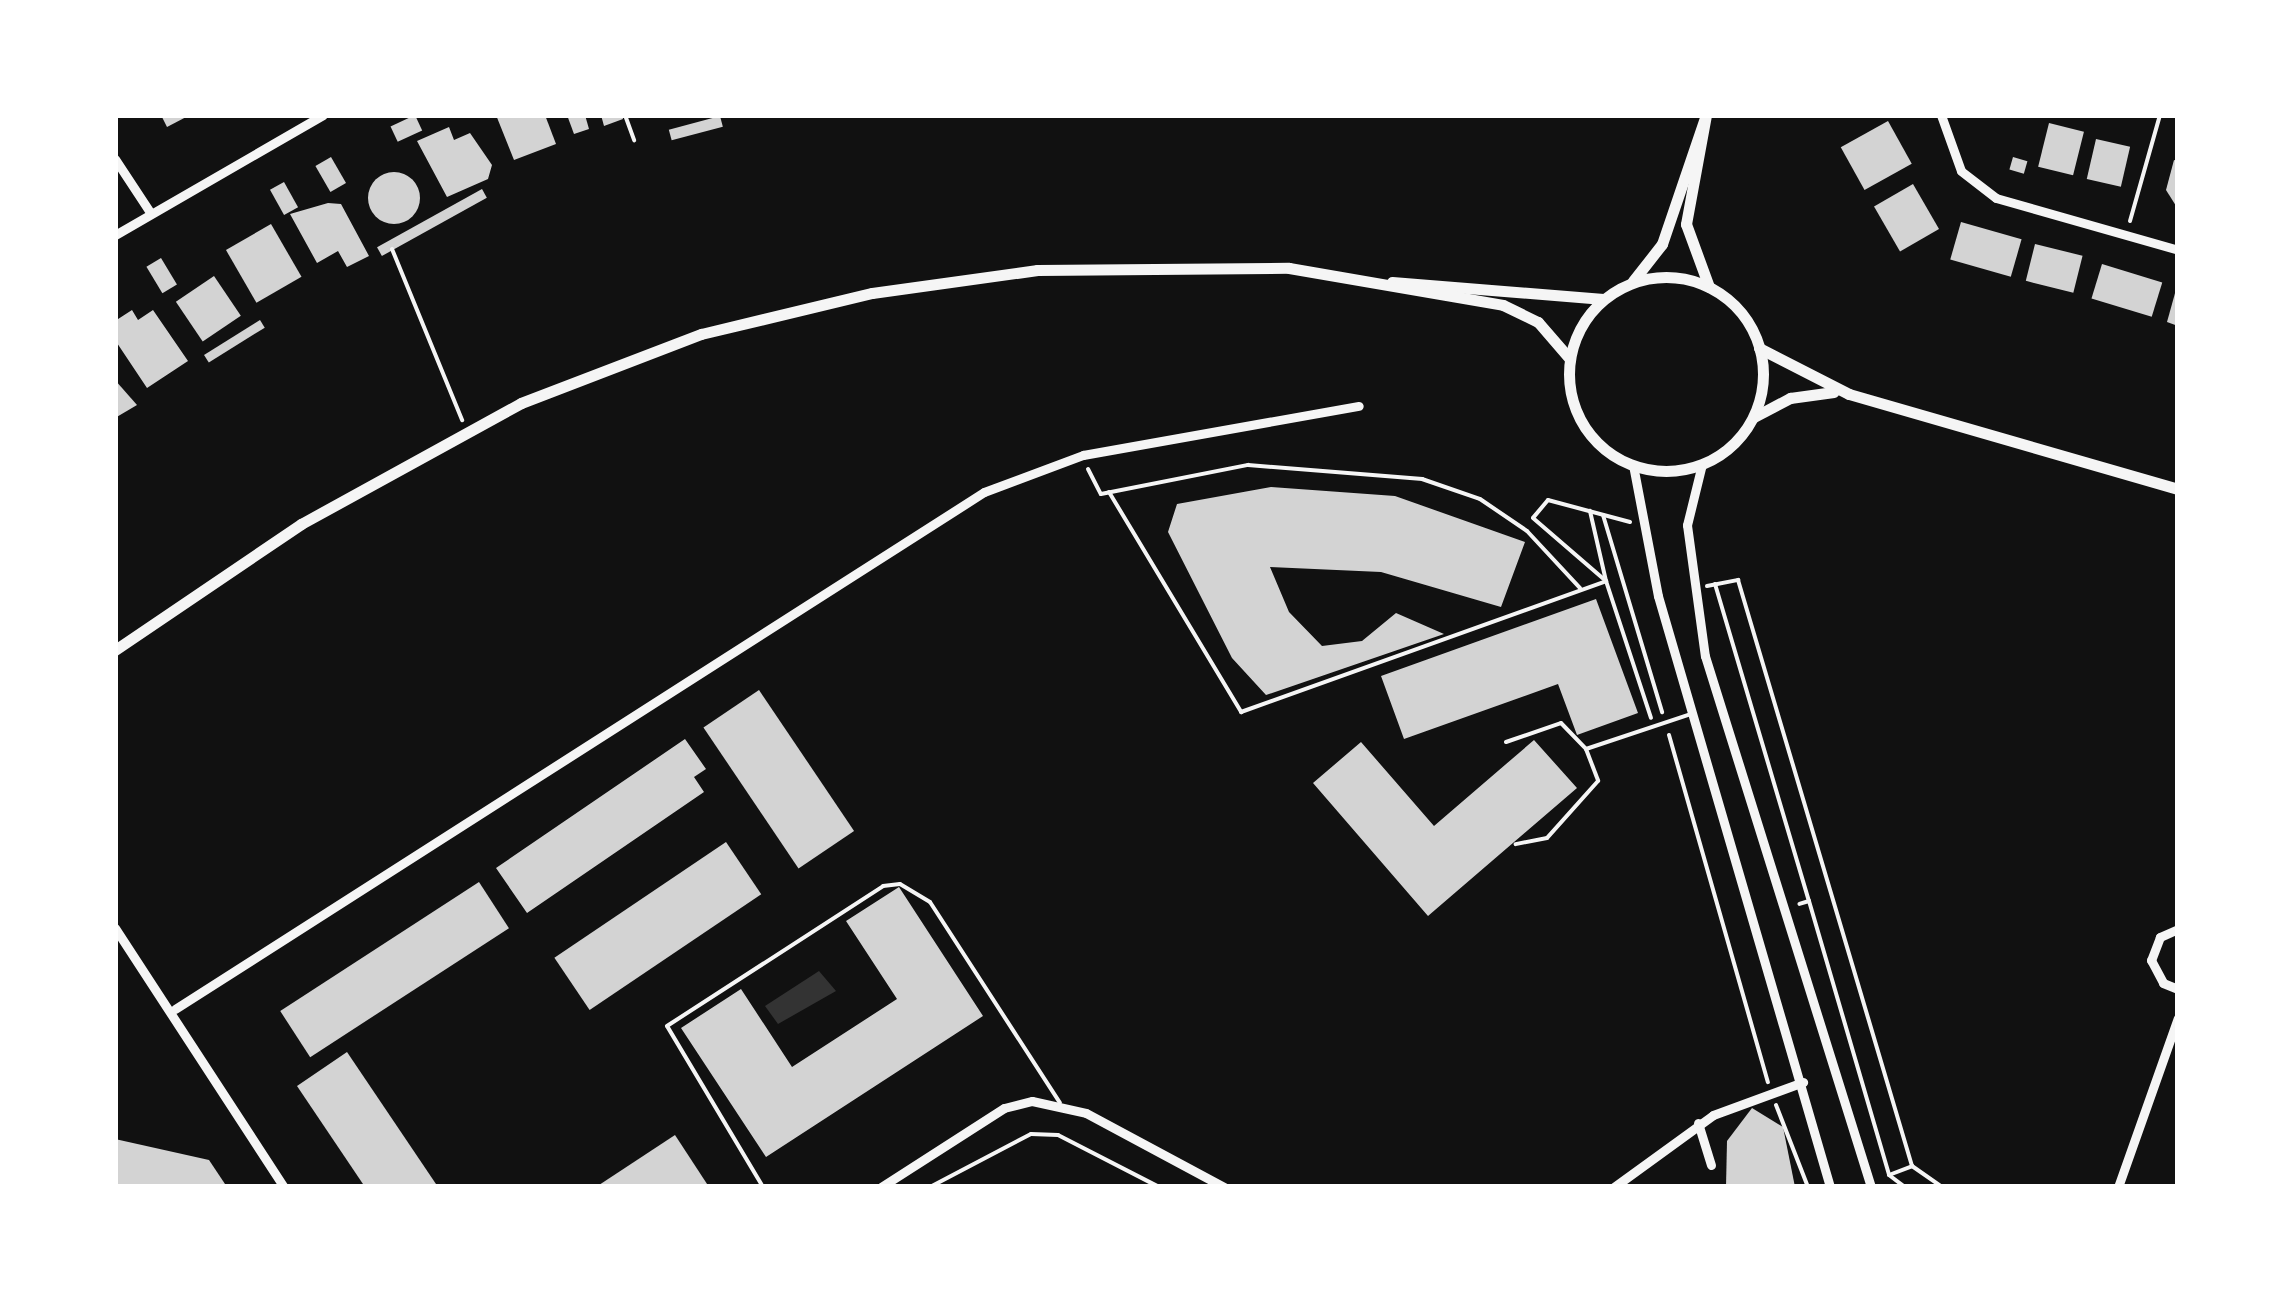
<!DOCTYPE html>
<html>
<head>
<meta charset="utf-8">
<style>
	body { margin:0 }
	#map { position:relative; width:2293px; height:1302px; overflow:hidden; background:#111; font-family:"Asap Condensed",sans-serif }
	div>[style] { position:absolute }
	.water>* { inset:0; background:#333 }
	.building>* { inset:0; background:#d3d3d3; transform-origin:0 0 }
	.round { border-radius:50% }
	.path>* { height:4px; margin:-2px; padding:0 2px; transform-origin:2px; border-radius:2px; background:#f5f5f5 }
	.service>* { height:4px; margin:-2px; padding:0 2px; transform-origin:2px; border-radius:2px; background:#f5f5f5 }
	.minor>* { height:9px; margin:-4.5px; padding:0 4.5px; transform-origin:4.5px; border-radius:4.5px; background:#f5f5f5 }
	.tertiary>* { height:11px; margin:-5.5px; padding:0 5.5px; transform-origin:5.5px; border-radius:5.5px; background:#f5f5f5 }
	.tertiary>.ring { margin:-5.5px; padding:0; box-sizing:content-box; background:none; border:11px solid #f5f5f5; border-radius:50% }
	span { translate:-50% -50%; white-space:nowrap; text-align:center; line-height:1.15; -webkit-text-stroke:9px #fff; paint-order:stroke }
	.frame { position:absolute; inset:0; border:118px solid #fff; pointer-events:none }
</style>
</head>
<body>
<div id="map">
	<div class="water">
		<div style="clip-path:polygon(819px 971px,836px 991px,778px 1024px,765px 1006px)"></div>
	</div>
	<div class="building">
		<div style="clip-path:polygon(161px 115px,190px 115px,167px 127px)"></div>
		<div style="left:415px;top:115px;width:17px;height:27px;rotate:65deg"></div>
		<div style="clip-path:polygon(496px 115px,545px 115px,556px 144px,514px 160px)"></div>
		<div style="clip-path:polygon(567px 115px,585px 115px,589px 129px,574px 134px)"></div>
		<div style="clip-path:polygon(601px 115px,622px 115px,623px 119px,604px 126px)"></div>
		<div style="left:720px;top:116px;width:11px;height:53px;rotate:75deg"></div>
		<div style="left:1888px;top:121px;width:49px;height:54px;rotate:61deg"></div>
		<div style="left:2049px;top:123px;width:36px;height:45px;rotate:14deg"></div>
		<div style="clip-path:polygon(449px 127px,454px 140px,470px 133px,492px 165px,488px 179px,447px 197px,417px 141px)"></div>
		<div style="left:2096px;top:139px;width:35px;height:41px;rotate:13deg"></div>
		<div style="left:331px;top:157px;width:30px;height:18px;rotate:60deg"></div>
		<div style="left:2013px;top:157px;width:15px;height:13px;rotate:16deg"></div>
		<div style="clip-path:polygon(2174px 160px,2178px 161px,2178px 209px,2166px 190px)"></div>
		<div class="round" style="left:368px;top:172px;width:52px;height:52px"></div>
		<div style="left:284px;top:182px;width:29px;height:16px;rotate:61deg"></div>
		<div style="left:1913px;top:184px;width:52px;height:45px;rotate:60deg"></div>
		<div style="left:482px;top:189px;width:10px;height:120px;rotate:61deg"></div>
		<div style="clip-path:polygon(328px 203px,341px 204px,369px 256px,347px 267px,338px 251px,317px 263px,290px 214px)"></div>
		<div style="left:1961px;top:222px;width:63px;height:39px;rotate:16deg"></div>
		<div style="left:271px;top:224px;width:61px;height:52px;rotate:60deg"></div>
		<div style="left:2035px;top:244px;width:49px;height:38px;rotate:14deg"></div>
		<div style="left:161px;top:258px;width:31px;height:17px;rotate:59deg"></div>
		<div style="left:2102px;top:264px;width:63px;height:36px;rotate:17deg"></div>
		<div style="left:214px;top:276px;width:48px;height:46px;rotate:56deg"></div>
		<div style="clip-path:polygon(2177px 286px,2178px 286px,2178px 326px,2167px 322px)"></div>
		<div style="clip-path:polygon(132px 310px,138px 320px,153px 310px,188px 361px,147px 388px,115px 340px,115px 321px)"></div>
		<div style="left:260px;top:320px;width:9px;height:66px;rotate:58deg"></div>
		<div style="clip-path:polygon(115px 380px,137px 405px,115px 418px)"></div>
		<div style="clip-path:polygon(1271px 487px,1395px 496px,1525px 542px,1501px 607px,1381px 572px,1270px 567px,1289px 612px,1322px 646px,1362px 641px,1396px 613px,1444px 634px,1266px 695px,1232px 658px,1168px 532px,1177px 504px)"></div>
		<div style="clip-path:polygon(1596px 599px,1638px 713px,1577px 735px,1558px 684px,1404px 739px,1381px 676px)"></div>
		<div style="left:759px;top:690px;width:170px;height:67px;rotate:56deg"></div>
		<div style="clip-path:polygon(685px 739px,706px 769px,694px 777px,704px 792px,527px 913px,496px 868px)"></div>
		<div style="clip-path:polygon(1534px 740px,1577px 788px,1428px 916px,1313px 783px,1361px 742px,1434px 826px)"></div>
		<div style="left:726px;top:842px;width:63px;height:207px;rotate:56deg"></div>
		<div style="left:479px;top:882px;width:55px;height:237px;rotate:57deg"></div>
		<div style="clip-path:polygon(899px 887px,983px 1016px,766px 1157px,681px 1028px,741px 989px,792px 1067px,897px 999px,846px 921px)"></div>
		<div style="clip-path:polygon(347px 1052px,438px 1187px,365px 1187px,297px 1086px)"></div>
		<div style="clip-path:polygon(1752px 1108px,1783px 1127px,1795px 1187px,1726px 1187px,1727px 1141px)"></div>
		<div style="clip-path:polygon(675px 1135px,709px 1187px,596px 1187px)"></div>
		<div style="clip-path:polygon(115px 1139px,209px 1160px,227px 1187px,115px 1187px)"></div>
	</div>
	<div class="path">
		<div style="left:625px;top:115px;width:27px;rotate:70deg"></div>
		<div style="left:2130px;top:221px;width:110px;rotate:-74.2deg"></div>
		<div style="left:392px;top:249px;width:185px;rotate:67.7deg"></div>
		<div style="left:1088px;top:469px;width:28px;rotate:63deg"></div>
		<div style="left:1101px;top:494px;width:150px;rotate:-11.2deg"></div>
		<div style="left:1248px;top:465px;width:175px;rotate:4.6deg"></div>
		<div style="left:1422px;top:479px;width:61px;rotate:19deg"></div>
		<div style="left:1480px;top:499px;width:57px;rotate:34.2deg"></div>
		<div style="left:1527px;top:531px;width:78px;rotate:47.1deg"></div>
		<div style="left:1109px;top:492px;width:257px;rotate:59deg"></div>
		<div style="left:1241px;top:712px;width:388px;rotate:-19.7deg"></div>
		<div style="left:1606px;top:581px;width:72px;rotate:-102.9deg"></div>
		<div style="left:1603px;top:515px;width:206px;rotate:73.3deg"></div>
		<div style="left:1630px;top:522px;width:85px;rotate:-165deg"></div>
		<div style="left:1548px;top:500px;width:23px;rotate:130deg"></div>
		<div style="left:1533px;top:518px;width:96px;rotate:40.8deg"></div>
		<div style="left:1606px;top:581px;width:144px;rotate:71.8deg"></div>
		<div style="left:1715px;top:584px;width:331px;rotate:73.5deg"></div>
		<div style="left:1809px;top:901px;width:10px;rotate:163deg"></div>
		<div style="left:1707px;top:586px;width:32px;rotate:-11deg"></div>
		<div style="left:1738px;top:580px;width:611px;rotate:73.46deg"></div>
		<div style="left:1912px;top:1166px;width:37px;rotate:35deg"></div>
		<div style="left:1669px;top:735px;width:361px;rotate:74.1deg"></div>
		<div style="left:1809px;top:901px;width:285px;rotate:73.7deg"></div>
		<div style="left:1889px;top:1175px;width:20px;rotate:37deg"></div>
		<div style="left:1776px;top:1105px;width:88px;rotate:68.7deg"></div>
		<div style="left:1889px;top:1175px;width:25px;rotate:-21deg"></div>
		<div style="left:930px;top:1187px;width:114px;rotate:-27.7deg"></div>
		<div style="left:1031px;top:1134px;width:27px;rotate:2deg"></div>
		<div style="left:1058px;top:1135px;width:114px;rotate:27.2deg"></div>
	</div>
	<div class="service">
		<div style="left:1506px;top:742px;width:58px;rotate:-19.1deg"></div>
		<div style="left:1561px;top:723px;width:36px;rotate:46deg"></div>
		<div style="left:1586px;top:749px;width:34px;rotate:69deg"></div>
		<div style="left:1598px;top:781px;width:76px;rotate:131.8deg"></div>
		<div style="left:1547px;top:838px;width:32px;rotate:169deg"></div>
		<div style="left:1586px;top:749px;width:111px;rotate:-18.4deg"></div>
		<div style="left:763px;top:1187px;width:187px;rotate:-120.8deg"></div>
		<div style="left:667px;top:1026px;width:257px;rotate:-32.9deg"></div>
		<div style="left:883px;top:886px;width:17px;rotate:-7deg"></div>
		<div style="left:900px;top:884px;width:35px;rotate:31deg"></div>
		<div style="left:930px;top:902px;width:239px;rotate:57.1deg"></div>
	</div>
	<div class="minor">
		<div style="left:1941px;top:115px;width:59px;rotate:70.3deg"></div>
		<div style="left:1961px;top:171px;width:44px;rotate:37.6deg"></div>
		<div style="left:1996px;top:198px;width:189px;rotate:15.9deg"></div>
		<div style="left:115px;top:159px;width:64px;rotate:56.6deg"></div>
		<div style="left:115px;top:235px;width:240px;rotate:-30deg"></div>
		<div style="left:1702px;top:464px;width:63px;rotate:103.8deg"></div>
		<div style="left:1687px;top:525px;width:132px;rotate:82.2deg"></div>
		<div style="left:1705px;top:656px;width:556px;rotate:72.64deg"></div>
		<div style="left:1633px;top:465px;width:133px;rotate:79.2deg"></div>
		<div style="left:1658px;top:596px;width:616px;rotate:73.77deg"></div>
		<div style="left:115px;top:928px;width:309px;rotate:56.9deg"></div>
		<div style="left:2178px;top:929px;width:20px;rotate:156deg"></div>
		<div style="left:2160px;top:937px;width:25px;rotate:111deg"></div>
		<div style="left:2151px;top:960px;width:26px;rotate:62deg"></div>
		<div style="left:2163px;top:983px;width:16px;rotate:22deg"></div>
		<div style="left:175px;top:1009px;width:960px;rotate:-32.58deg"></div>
		<div style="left:984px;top:492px;width:106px;rotate:-20.5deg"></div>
		<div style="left:1083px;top:455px;width:280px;rotate:-10.1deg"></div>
		<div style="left:1698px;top:1123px;width:44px;rotate:72.8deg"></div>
		<div style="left:881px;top:1187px;width:146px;rotate:-32.7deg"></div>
		<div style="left:1004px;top:1108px;width:29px;rotate:-14deg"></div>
		<div style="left:1032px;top:1101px;width:55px;rotate:12.5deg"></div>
		<div style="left:1086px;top:1113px;width:157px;rotate:28.2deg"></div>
		<div style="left:1614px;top:1187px;width:122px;rotate:-36deg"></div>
		<div style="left:1713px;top:1115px;width:96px;rotate:-20.1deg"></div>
		<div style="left:2118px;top:1187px;width:179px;rotate:-70.5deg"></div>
	</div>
	<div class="tertiary">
		<div style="left:1706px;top:115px;width:111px;rotate:100.4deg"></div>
		<div style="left:1686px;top:224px;width:67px;rotate:69.9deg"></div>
		<div class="ring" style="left:1569px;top:277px;width:183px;height:183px"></div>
		<div style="left:1633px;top:281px;width:47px;rotate:-51.9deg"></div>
		<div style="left:1662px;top:244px;width:133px;rotate:-71.2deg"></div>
		<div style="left:1392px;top:282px;width:212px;rotate:4.6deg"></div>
		<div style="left:1759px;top:348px;width:101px;rotate:27.1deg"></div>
		<div style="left:1849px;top:394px;width:342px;rotate:16.1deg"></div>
		<div style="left:1754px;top:417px;width:41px;rotate:-27.8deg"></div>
		<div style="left:1790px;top:398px;width:44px;rotate:-7.8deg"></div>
		<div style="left:115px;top:650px;width:225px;rotate:-34.1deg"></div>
		<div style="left:301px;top:524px;width:251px;rotate:-28.8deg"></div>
		<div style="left:521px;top:403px;width:193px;rotate:-21deg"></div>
		<div style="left:701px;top:334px;width:176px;rotate:-13.5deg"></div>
		<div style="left:872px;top:293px;width:167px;rotate:-7.9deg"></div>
		<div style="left:1037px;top:270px;width:252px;rotate:-0.5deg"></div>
		<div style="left:1289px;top:268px;width:217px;rotate:9.8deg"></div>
		<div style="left:1503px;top:305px;width:39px;rotate:26deg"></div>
		<div style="left:1538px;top:322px;width:49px;rotate:49.1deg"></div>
	</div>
	<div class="frame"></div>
</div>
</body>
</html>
